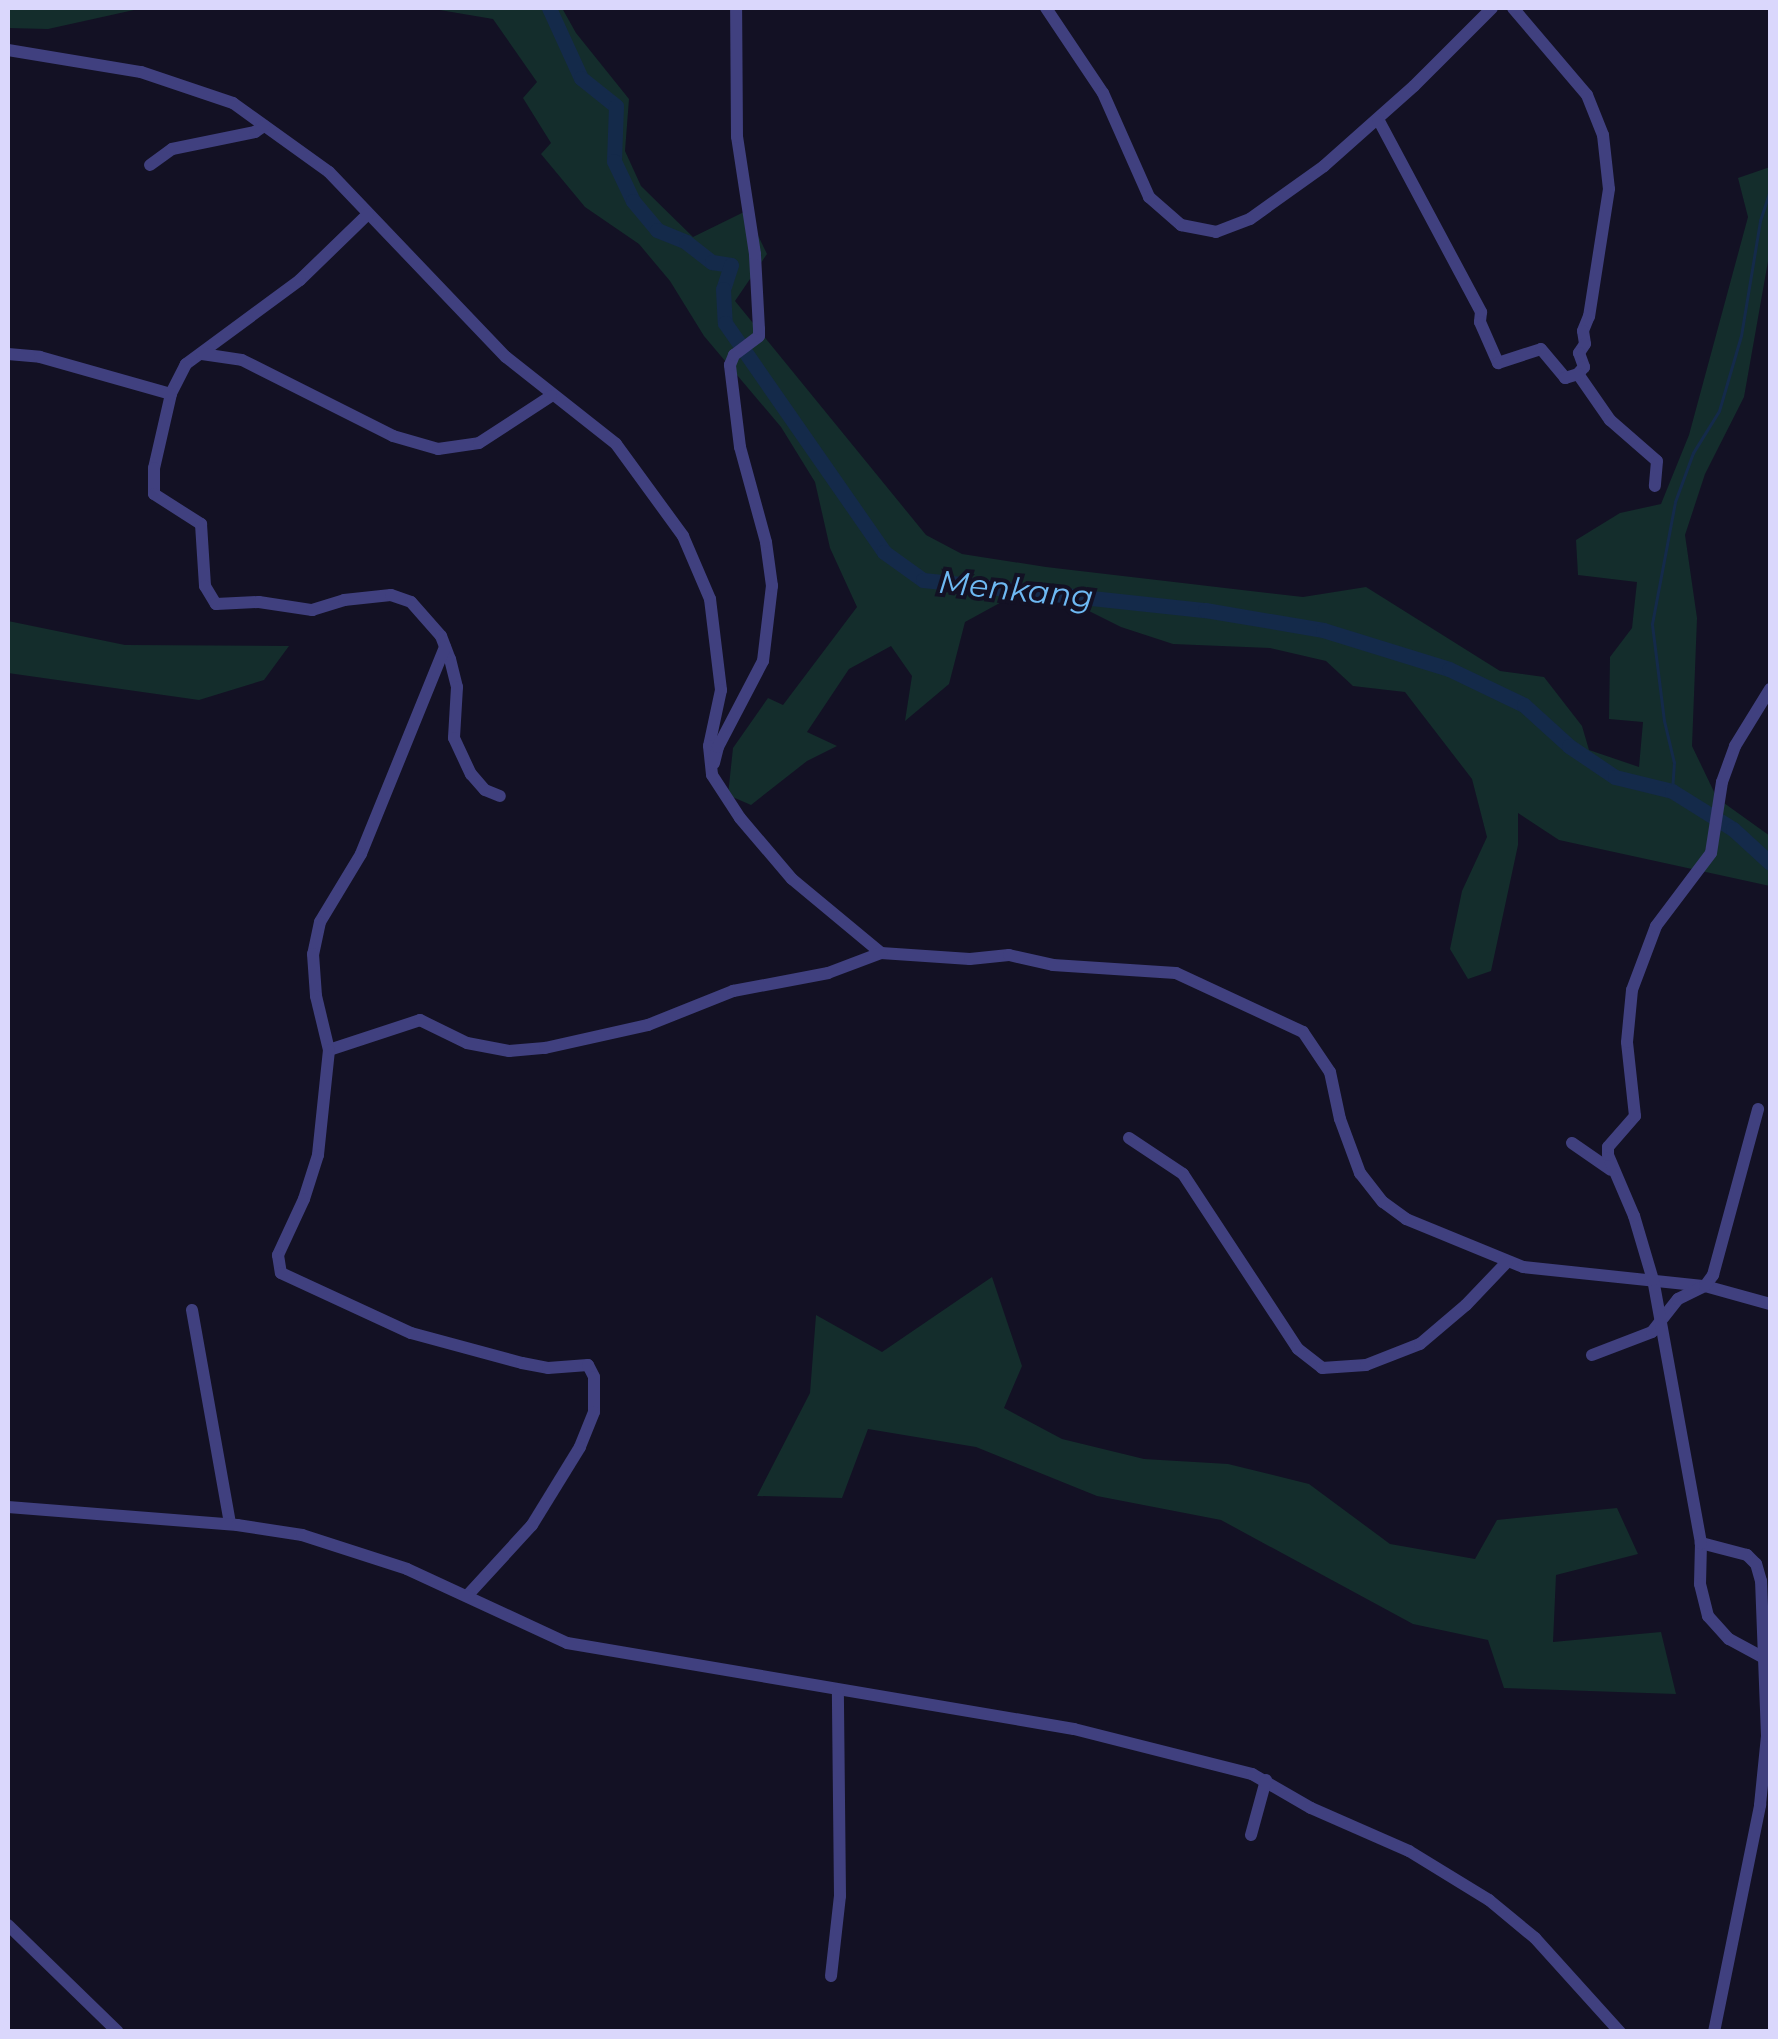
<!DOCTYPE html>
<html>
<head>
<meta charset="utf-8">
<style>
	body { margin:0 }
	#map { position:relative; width:1778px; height:2039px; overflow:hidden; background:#131124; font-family:Montserrat,sans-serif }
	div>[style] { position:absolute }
	.green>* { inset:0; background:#142d2c }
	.stream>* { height:2.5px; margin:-1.25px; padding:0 1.25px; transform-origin:1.25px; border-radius:1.25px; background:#142a4a }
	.river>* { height:15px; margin:-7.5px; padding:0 7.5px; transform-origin:7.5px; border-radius:7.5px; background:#142a4a }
	.minor>* { height:12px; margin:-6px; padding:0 6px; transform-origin:6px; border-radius:6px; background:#40407f }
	span { translate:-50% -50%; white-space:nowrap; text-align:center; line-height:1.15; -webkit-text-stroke:8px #131124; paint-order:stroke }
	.water-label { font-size:32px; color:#6eb9f3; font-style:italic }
	.frame { position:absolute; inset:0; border:10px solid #dad7fc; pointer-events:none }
</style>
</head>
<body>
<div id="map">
	<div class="green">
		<div style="clip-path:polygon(8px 8px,143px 8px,48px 29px,8px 28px)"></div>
		<div style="clip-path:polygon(428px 8px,562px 8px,576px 33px,629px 99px,625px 151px,641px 186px,693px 237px,746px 211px,767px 254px,735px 301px,926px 535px,962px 554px,1046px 567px,1303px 597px,1366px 587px,1500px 671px,1544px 677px,1582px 726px,1589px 750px,1639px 767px,1643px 722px,1609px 719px,1610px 657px,1632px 628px,1637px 582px,1578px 575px,1576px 540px,1620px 513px,1661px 504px,1689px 435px,1748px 217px,1738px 178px,1770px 167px,1770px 250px,1744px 397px,1705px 474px,1685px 535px,1697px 618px,1692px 746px,1717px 798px,1770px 836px,1770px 886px,1559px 840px,1518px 813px,1518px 845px,1491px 971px,1468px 979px,1450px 949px,1462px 891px,1487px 837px,1472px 779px,1405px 692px,1353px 686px,1326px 661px,1270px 648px,1173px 644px,1121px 627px,1061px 597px,1020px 592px,965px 622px,949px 684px,905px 721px,912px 676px,891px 646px,849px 669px,807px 732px,837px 746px,807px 761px,751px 805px,728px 795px,733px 748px,768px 698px,783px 705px,857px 607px,830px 548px,815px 482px,781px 427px,704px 336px,670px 281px,639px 244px,585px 207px,541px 154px,551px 143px,523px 98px,537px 82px,493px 19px)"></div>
		<div style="clip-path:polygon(8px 621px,125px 645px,289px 646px,264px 680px,199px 700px,8px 673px)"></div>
		<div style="clip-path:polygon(992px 1277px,1022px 1366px,1004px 1408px,1062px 1439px,1144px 1459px,1228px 1464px,1309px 1484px,1390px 1544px,1475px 1559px,1497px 1520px,1617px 1508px,1638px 1554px,1556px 1575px,1553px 1642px,1661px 1632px,1676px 1694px,1504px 1688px,1488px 1640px,1413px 1624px,1221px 1520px,1097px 1496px,976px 1447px,868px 1429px,842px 1498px,757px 1496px,810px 1393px,816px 1315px,882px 1352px)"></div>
	</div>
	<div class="stream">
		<div style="left:1672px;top:791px;width:28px;rotate:-86deg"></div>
		<div style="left:1674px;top:763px;width:43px;rotate:-103.4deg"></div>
		<div style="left:1664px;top:721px;width:98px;rotate:-97.1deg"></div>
		<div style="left:1652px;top:624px;width:124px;rotate:-79.3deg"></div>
		<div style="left:1675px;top:502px;width:52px;rotate:-69.8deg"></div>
		<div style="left:1693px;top:453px;width:49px;rotate:-58.2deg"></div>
		<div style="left:1719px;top:411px;width:78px;rotate:-73.7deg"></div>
		<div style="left:1741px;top:336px;width:117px;rotate:-80.6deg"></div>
		<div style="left:1760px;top:221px;width:33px;rotate:-72deg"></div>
	</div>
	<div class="river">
		<div style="left:549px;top:8px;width:77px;rotate:65.4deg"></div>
		<div style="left:581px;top:78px;width:45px;rotate:38.7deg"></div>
		<div style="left:616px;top:106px;width:55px;rotate:92.1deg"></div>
		<div style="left:614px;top:161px;width:44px;rotate:64.6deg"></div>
		<div style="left:633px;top:201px;width:38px;rotate:50deg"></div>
		<div style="left:657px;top:230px;width:31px;rotate:22deg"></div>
		<div style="left:686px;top:242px;width:33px;rotate:38deg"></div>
		<div style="left:712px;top:262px;width:19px;rotate:9deg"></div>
		<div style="left:731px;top:265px;width:25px;rotate:108deg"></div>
		<div style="left:723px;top:289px;width:34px;rotate:87deg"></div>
		<div style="left:725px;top:323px;width:279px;rotate:55.2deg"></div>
		<div style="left:884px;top:552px;width:48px;rotate:35.7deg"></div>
		<div style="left:923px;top:580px;width:284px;rotate:6.1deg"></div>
		<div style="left:1205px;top:610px;width:120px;rotate:9.6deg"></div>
		<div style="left:1323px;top:630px;width:132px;rotate:17.2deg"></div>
		<div style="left:1449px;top:669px;width:83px;rotate:25.6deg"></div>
		<div style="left:1524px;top:705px;width:61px;rotate:42.3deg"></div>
		<div style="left:1569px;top:746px;width:55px;rotate:34deg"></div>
		<div style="left:1615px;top:777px;width:59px;rotate:13.8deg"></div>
		<div style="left:1672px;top:791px;width:72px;rotate:31.9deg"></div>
		<div style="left:1733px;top:829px;width:50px;rotate:42.6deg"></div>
	</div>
	<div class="minor">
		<div style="left:1046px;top:8px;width:102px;rotate:56.2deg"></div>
		<div style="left:1103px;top:93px;width:114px;rotate:66.1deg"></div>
		<div style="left:1149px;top:197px;width:43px;rotate:41.2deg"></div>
		<div style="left:1181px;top:225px;width:36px;rotate:11deg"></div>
		<div style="left:1216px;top:232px;width:36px;rotate:-21deg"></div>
		<div style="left:1250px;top:219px;width:91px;rotate:-35.6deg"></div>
		<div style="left:1324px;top:166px;width:120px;rotate:-41.6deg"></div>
		<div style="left:1414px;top:86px;width:110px;rotate:-45deg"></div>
		<div style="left:1513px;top:8px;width:114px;rotate:49.6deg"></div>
		<div style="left:1587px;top:95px;width:43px;rotate:68.2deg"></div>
		<div style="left:1603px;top:135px;width:54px;rotate:83.7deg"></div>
		<div style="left:1609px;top:189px;width:129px;rotate:98.9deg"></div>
		<div style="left:1589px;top:316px;width:16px;rotate:112deg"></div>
		<div style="left:1583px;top:331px;width:13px;rotate:81deg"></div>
		<div style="left:1585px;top:344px;width:11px;rotate:124deg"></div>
		<div style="left:1579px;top:353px;width:15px;rotate:70deg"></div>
		<div style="left:1584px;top:367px;width:9px;rotate:131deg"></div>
		<div style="left:1578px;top:374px;width:56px;rotate:55.2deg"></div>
		<div style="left:1610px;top:420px;width:62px;rotate:41.1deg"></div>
		<div style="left:1657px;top:461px;width:25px;rotate:95deg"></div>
		<div style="left:8px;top:50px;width:135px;rotate:9.4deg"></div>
		<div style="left:141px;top:72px;width:97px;rotate:18.6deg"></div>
		<div style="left:233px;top:103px;width:118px;rotate:35.7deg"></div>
		<div style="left:329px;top:172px;width:256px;rotate:46.3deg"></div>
		<div style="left:506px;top:357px;width:140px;rotate:38.3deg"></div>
		<div style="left:616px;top:444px;width:114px;rotate:53.9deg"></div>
		<div style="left:683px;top:536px;width:69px;rotate:66.8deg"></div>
		<div style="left:710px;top:599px;width:92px;rotate:83.1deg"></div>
		<div style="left:721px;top:690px;width:57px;rotate:102.1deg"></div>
		<div style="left:709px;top:746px;width:29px;rotate:84deg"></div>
		<div style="left:712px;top:775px;width:51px;rotate:56.9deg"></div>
		<div style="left:740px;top:818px;width:80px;rotate:49.6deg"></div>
		<div style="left:792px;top:879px;width:116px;rotate:39.7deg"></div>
		<div style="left:881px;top:953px;width:89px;rotate:3.9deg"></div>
		<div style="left:970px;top:959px;width:39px;rotate:-6deg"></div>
		<div style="left:1009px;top:955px;width:45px;rotate:12.8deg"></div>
		<div style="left:1053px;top:965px;width:123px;rotate:3.7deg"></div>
		<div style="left:1176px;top:973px;width:140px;rotate:24.9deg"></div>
		<div style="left:1303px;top:1032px;width:48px;rotate:56deg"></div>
		<div style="left:1330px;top:1072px;width:48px;rotate:78deg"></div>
		<div style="left:1340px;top:1119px;width:58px;rotate:69.7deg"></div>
		<div style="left:1360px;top:1173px;width:37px;rotate:52deg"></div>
		<div style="left:1383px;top:1202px;width:29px;rotate:36deg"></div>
		<div style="left:1406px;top:1219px;width:126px;rotate:22.3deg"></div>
		<div style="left:1523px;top:1267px;width:183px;rotate:6deg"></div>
		<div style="left:1705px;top:1286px;width:67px;rotate:15.5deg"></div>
		<div style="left:1378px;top:119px;width:219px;rotate:61.9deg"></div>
		<div style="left:1481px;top:312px;width:10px;rotate:96deg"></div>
		<div style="left:1480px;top:322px;width:45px;rotate:66.3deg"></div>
		<div style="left:1498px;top:363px;width:45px;rotate:-18deg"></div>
		<div style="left:1541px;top:349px;width:38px;rotate:50deg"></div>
		<div style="left:1565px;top:378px;width:14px;rotate:-17deg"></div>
		<div style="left:150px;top:165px;width:27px;rotate:-36deg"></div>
		<div style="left:172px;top:149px;width:85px;rotate:-11.6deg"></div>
		<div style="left:255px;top:132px;width:11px;rotate:-34deg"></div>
		<div style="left:368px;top:214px;width:95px;rotate:135.9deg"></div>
		<div style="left:300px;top:280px;width:142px;rotate:143.6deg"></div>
		<div style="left:186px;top:364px;width:34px;rotate:117deg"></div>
		<div style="left:171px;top:394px;width:76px;rotate:102.9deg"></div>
		<div style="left:154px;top:468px;width:26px;rotate:90deg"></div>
		<div style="left:154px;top:494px;width:56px;rotate:32.6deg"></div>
		<div style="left:201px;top:524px;width:62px;rotate:86.3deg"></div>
		<div style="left:205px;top:586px;width:21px;rotate:59deg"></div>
		<div style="left:216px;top:604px;width:43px;rotate:-2.7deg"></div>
		<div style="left:259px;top:602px;width:54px;rotate:8.6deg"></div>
		<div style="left:312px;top:610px;width:34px;rotate:-17deg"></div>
		<div style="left:344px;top:600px;width:47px;rotate:-6.1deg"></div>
		<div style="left:391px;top:595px;width:21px;rotate:19deg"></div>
		<div style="left:411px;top:602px;width:45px;rotate:48.6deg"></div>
		<div style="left:441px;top:636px;width:25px;rotate:69deg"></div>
		<div style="left:450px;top:659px;width:29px;rotate:76deg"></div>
		<div style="left:457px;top:687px;width:51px;rotate:93.4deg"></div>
		<div style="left:454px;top:738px;width:40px;rotate:65deg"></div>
		<div style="left:471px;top:774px;width:21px;rotate:49deg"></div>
		<div style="left:485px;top:790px;width:16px;rotate:22deg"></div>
		<div style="left:8px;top:354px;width:32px;rotate:5deg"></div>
		<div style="left:40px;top:357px;width:136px;rotate:15.8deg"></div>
		<div style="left:202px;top:354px;width:40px;rotate:8.5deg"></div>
		<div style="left:242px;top:360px;width:169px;rotate:26.7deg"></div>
		<div style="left:393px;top:436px;width:47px;rotate:16.1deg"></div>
		<div style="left:438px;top:449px;width:41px;rotate:-8.3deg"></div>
		<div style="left:479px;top:443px;width:86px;rotate:-33.1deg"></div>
		<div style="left:445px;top:647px;width:223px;rotate:112.1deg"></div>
		<div style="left:361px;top:854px;width:79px;rotate:121.1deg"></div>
		<div style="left:320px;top:922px;width:33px;rotate:102deg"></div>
		<div style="left:313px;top:954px;width:42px;rotate:85.9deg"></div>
		<div style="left:316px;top:996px;width:56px;rotate:76.5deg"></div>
		<div style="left:329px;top:1050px;width:96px;rotate:-18.2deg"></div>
		<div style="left:420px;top:1020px;width:52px;rotate:26.1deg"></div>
		<div style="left:467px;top:1043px;width:43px;rotate:10.8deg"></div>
		<div style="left:509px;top:1051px;width:36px;rotate:-5deg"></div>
		<div style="left:545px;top:1048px;width:106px;rotate:-12.6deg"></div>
		<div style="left:648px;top:1025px;width:92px;rotate:-21.8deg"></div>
		<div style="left:733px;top:991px;width:97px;rotate:-10.7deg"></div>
		<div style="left:828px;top:973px;width:57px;rotate:-20.7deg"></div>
		<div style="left:714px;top:763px;width:16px;rotate:-76deg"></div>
		<div style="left:718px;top:747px;width:97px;rotate:-62.4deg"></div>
		<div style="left:763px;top:661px;width:76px;rotate:-83.2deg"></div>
		<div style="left:772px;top:586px;width:44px;rotate:-97.8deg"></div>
		<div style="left:766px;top:542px;width:98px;rotate:-105.3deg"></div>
		<div style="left:740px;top:447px;width:83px;rotate:-97deg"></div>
		<div style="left:730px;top:365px;width:11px;rotate:-68deg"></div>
		<div style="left:734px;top:355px;width:31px;rotate:-37deg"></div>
		<div style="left:759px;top:336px;width:7px;rotate:-90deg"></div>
		<div style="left:759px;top:329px;width:75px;rotate:-93.1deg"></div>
		<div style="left:755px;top:254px;width:118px;rotate:-98.7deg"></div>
		<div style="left:737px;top:137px;width:129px;rotate:-90.4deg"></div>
		<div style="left:329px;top:1050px;width:106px;rotate:96deg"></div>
		<div style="left:318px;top:1155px;width:46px;rotate:107.7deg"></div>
		<div style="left:304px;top:1199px;width:62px;rotate:114.9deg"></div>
		<div style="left:278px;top:1255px;width:18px;rotate:81deg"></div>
		<div style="left:281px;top:1273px;width:143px;rotate:24.8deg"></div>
		<div style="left:411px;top:1333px;width:115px;rotate:15.1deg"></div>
		<div style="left:522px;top:1363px;width:26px;rotate:11deg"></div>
		<div style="left:548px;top:1368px;width:40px;rotate:-4.3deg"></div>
		<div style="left:588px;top:1365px;width:13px;rotate:63deg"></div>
		<div style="left:594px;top:1377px;width:35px;rotate:90deg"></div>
		<div style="left:594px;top:1412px;width:38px;rotate:112deg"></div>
		<div style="left:580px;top:1447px;width:92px;rotate:121.6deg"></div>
		<div style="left:532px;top:1525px;width:96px;rotate:132.5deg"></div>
		<div style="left:1129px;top:1138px;width:65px;rotate:33.7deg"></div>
		<div style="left:1183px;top:1174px;width:209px;rotate:56.7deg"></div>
		<div style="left:1298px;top:1349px;width:31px;rotate:38deg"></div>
		<div style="left:1322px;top:1368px;width:44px;rotate:-3.9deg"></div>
		<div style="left:1366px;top:1365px;width:58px;rotate:-21.3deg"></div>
		<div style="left:1420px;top:1344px;width:60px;rotate:-40.3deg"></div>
		<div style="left:1466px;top:1305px;width:59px;rotate:-46.4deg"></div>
		<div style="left:1572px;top:1143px;width:47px;rotate:34.7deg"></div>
		<div style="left:192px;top:1310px;width:217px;rotate:79.9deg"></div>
		<div style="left:1592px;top:1355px;width:64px;rotate:-21deg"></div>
		<div style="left:1652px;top:1332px;width:42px;rotate:-51.8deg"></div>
		<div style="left:1678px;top:1299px;width:30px;rotate:-26deg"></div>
		<div style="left:1705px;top:1286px;width:14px;rotate:-54deg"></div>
		<div style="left:1713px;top:1275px;width:172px;rotate:-74.8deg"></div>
		<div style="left:8px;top:1507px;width:230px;rotate:4.5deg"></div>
		<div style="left:237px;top:1525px;width:66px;rotate:8.7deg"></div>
		<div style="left:302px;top:1535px;width:110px;rotate:17.9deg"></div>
		<div style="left:407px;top:1569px;width:176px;rotate:24.8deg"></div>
		<div style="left:567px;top:1643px;width:514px;rotate:9.63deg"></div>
		<div style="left:1074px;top:1729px;width:184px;rotate:14.2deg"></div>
		<div style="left:1252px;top:1774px;width:68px;rotate:30deg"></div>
		<div style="left:1311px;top:1808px;width:107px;rotate:23.7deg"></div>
		<div style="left:1409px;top:1851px;width:94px;rotate:31.5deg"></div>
		<div style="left:1489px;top:1900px;width:60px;rotate:39.6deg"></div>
		<div style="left:1535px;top:1938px;width:127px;rotate:47.9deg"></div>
		<div style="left:1701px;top:1543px;width:41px;rotate:91.4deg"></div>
		<div style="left:1700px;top:1584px;width:33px;rotate:76deg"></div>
		<div style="left:1708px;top:1616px;width:31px;rotate:48deg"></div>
		<div style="left:1729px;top:1639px;width:42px;rotate:28.4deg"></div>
		<div style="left:1251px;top:1835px;width:57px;rotate:-74.7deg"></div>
		<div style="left:8px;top:1925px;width:153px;rotate:44.2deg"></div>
		<div style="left:831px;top:1976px;width:81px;rotate:-83.6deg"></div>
		<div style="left:840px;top:1896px;width:204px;rotate:-90.6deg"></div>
		<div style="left:1714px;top:2032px;width:232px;rotate:-78.5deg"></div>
		<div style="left:1760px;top:1805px;width:69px;rotate:-84.2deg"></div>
		<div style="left:1767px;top:1736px;width:155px;rotate:-92.2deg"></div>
		<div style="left:1761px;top:1581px;width:18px;rotate:-106deg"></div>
		<div style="left:1756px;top:1564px;width:13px;rotate:-135deg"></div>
		<div style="left:1747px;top:1555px;width:48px;rotate:-165.4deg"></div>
		<div style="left:1701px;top:1543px;width:267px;rotate:-100.3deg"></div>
		<div style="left:1653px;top:1280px;width:67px;rotate:-106.5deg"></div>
		<div style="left:1634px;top:1216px;width:66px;rotate:-113.1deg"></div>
		<div style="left:1608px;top:1155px;width:8px;rotate:-90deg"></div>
		<div style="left:1608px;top:1147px;width:41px;rotate:-48.9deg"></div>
		<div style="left:1635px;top:1116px;width:74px;rotate:-96.2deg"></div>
		<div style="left:1627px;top:1042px;width:52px;rotate:-84.5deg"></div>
		<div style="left:1632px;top:990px;width:68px;rotate:-69.4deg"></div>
		<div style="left:1656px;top:926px;width:91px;rotate:-53deg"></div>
		<div style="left:1711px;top:853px;width:72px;rotate:-81.2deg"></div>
		<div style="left:1722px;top:782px;width:38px;rotate:-70deg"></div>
		<div style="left:1735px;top:746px;width:67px;rotate:-58.4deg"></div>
	</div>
	<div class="water-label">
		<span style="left:1016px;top:590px;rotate:6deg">Menkang</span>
	</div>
	<div class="frame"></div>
</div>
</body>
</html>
